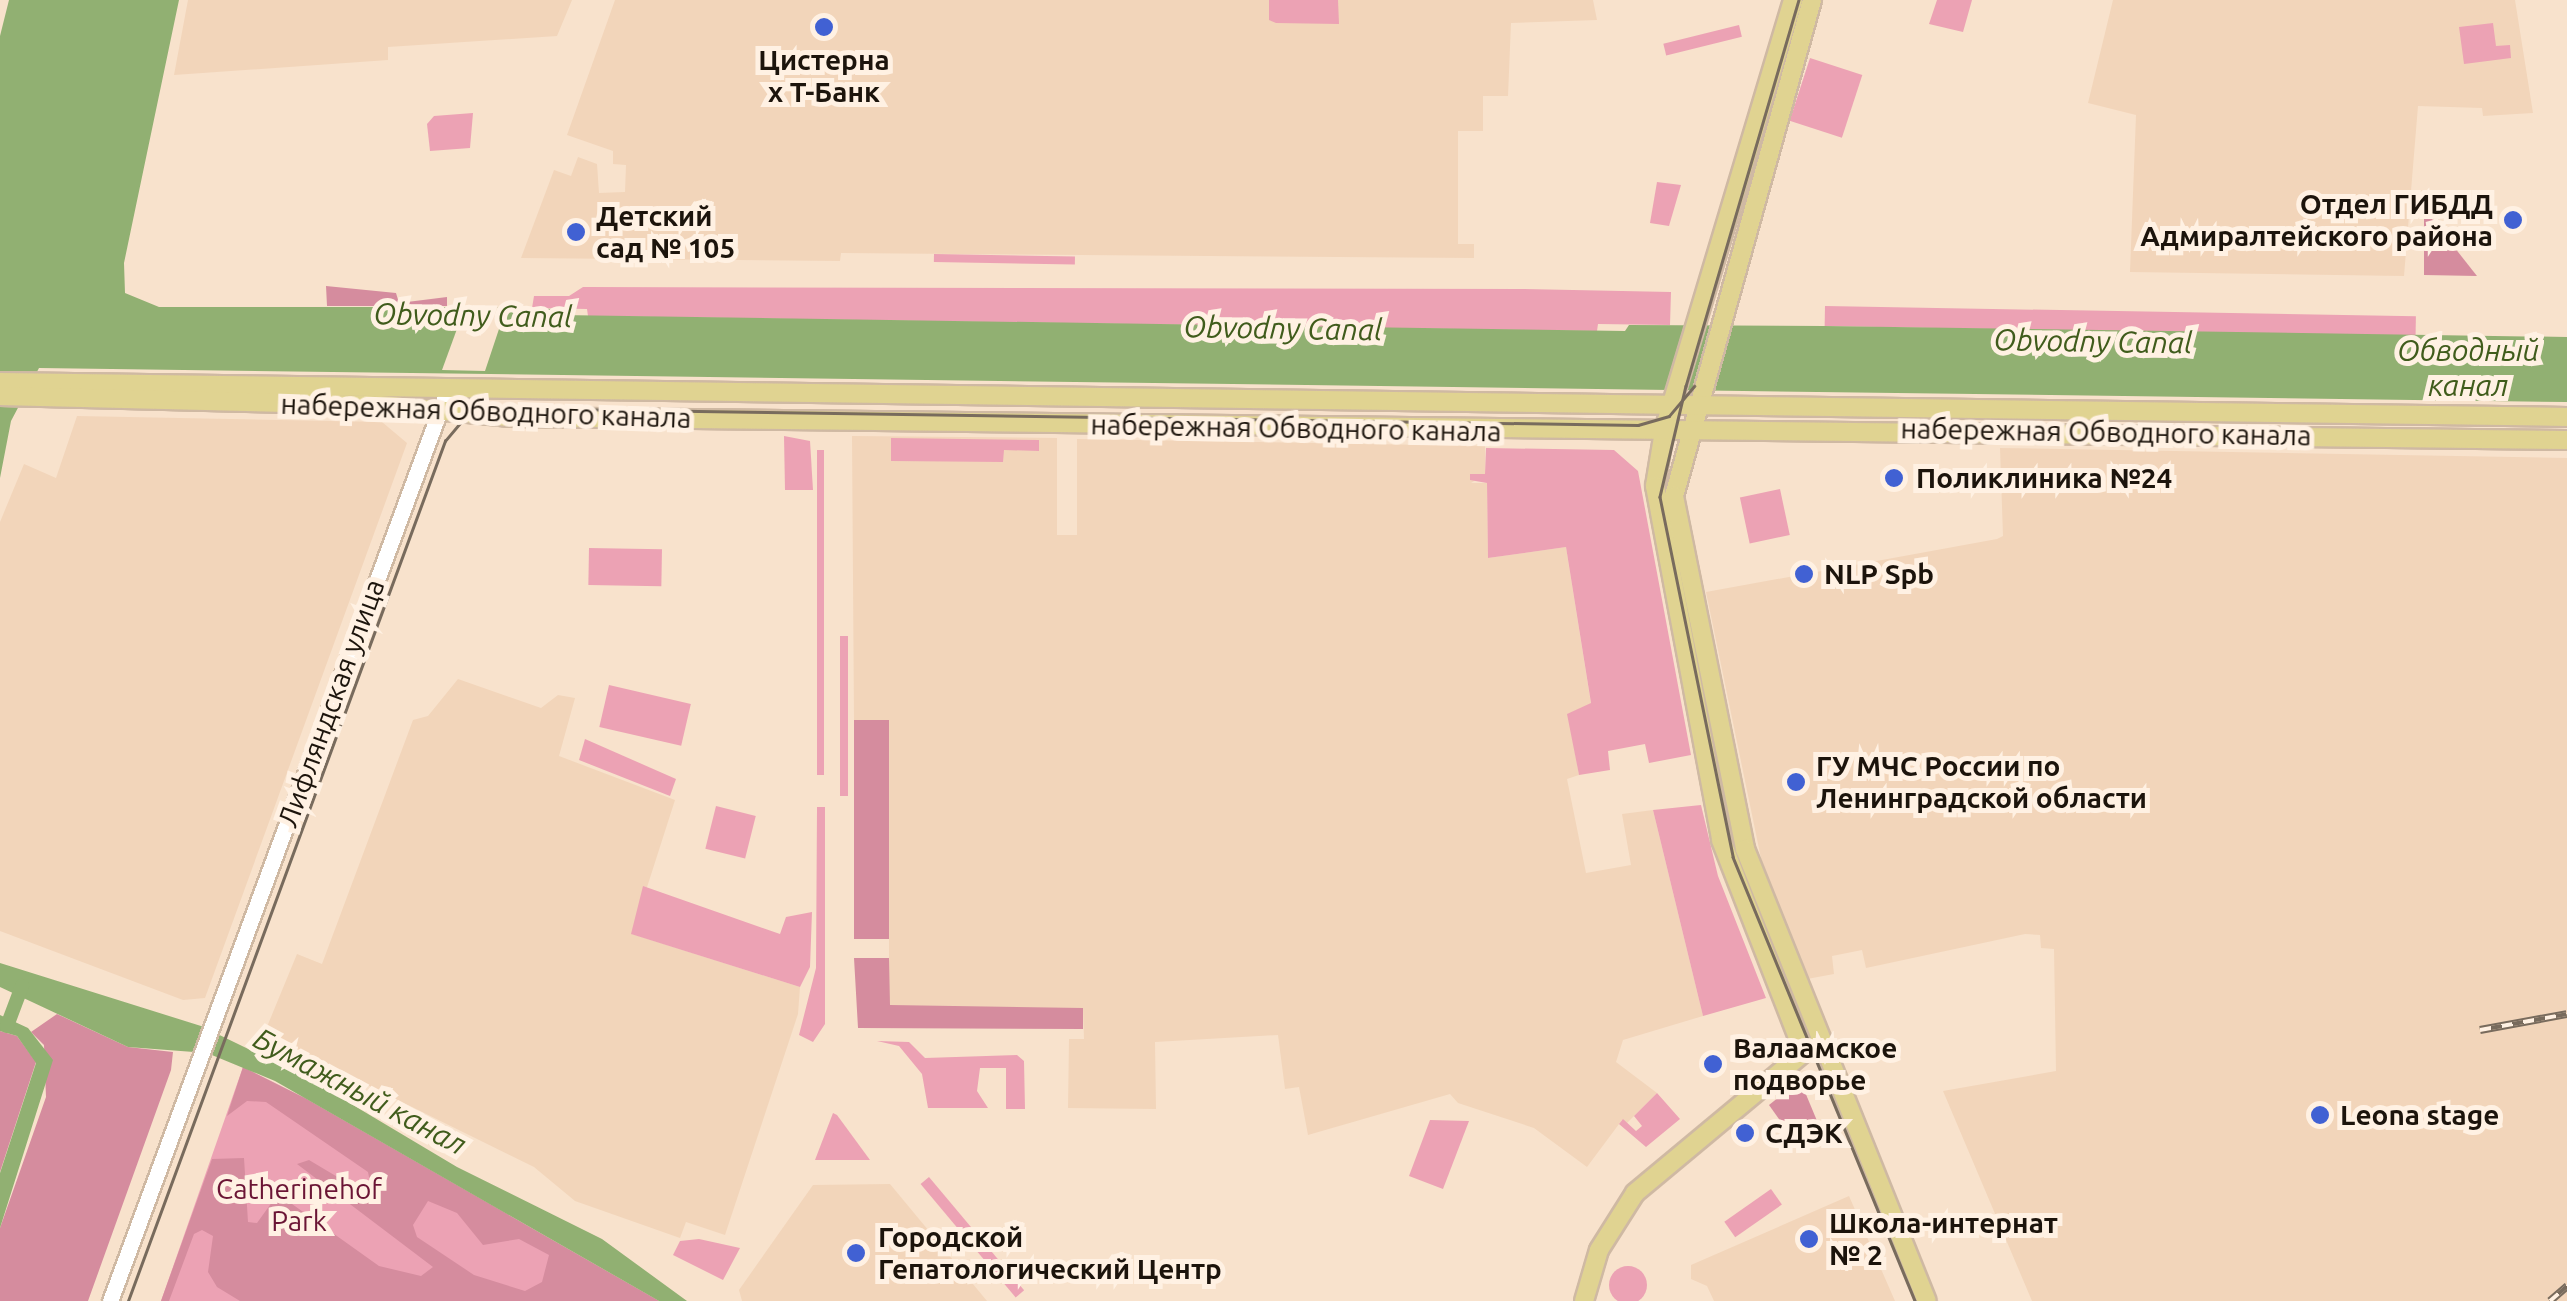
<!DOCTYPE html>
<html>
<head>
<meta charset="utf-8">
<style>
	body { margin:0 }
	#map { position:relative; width:2567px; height:1301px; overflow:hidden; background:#f8e2cc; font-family:Ubuntu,sans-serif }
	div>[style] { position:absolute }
	.built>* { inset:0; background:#f2d5ba }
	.green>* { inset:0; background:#eca2b4; transform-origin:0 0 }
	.round { border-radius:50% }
	.forest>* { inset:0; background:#d58c9e; transform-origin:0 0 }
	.water>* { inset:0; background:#91b072 }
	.pier>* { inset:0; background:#f8e2cc }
	.canal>* { height:14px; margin:-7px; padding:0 7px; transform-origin:7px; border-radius:7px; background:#91b072 }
	.roads { filter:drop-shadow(2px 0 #cfb9a3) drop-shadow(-2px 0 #cfb9a3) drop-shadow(0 2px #cfb9a3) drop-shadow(0 -2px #cfb9a3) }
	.secondary>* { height:15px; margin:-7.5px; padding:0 7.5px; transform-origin:7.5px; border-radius:7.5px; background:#fff }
	.primary>* { height:18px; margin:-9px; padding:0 9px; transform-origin:9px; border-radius:9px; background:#e0d391 }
	.tram>* { height:2.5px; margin:-1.25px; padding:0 1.25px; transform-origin:1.25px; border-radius:1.25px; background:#786b5d }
	.rail>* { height:8px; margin-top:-4px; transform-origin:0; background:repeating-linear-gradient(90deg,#fff1e3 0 11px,#786b5d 0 22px); box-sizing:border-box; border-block:2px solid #786b5d }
	.dots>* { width:28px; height:28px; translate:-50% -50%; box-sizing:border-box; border:5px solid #fff1e3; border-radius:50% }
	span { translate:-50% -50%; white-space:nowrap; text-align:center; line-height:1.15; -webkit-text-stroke:10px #fff1e3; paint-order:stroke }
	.poi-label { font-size:28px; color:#1c140c; font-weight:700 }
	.right { translate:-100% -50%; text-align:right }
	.left { translate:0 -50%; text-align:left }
	.street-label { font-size:28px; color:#1c140c }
	.park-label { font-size:28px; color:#6b1535 }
	.water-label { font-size:30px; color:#405c1c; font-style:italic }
</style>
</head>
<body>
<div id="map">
	<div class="built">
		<div style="clip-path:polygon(188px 0,572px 0,557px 36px,388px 47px,388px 60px,174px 75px)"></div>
		<div style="clip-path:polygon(615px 0,1593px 0,1597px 20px,1511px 23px,1508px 96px,1483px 96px,1483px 131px,1458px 131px,1458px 244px,1474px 244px,1474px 258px,841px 253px,840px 261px,521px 258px,554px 170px,571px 176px,578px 157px,597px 164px,599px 193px,625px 192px,626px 165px,613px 164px,613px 151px,567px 135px)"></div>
		<div style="clip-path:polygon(2113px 0,2515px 0,2533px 113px,2483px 116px,2482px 108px,2418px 106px,2404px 276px,2130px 272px,2136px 115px,2088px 103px)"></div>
		<div style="clip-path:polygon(77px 416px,382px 422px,407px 443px,205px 998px,183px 1000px,0 931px,0 522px,24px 464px,56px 478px)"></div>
		<div style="clip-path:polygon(852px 436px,1057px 438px,1057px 535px,1077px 535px,1077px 439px,1485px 446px,1485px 474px,1471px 483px,1487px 483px,1488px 558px,1566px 547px,1591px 704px,1568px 714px,1579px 775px,1567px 779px,1586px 873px,1631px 865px,1622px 814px,1653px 810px,1703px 1016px,1623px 1040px,1616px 1062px,1657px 1093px,1627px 1123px,1622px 1120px,1587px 1167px,1534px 1128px,1458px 1103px,1450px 1094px,1308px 1135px,1299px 1087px,1285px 1089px,1278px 1035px,1155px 1042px,1156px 1109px,1068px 1108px,1069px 1039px,1084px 1039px,1083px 1009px,889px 1007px,889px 721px,854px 720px)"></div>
		<div style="clip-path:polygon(2000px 448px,2567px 458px,2567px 1301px,2032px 1301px,1943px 1091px,2056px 1071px,2054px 949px,2041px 948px,2040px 935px,2025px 934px,1866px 968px,1862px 950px,1832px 956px,1834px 974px,1807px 979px,1763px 868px,1706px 592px,1997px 539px,2003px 536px)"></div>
		<div style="clip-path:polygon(458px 679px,541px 708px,558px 695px,575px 698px,559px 756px,675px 800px,632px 934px,800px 987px,798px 1014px,725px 1235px,686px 1222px,680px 1238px,575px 1201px,534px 1167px,264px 1034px,297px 954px,322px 964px,413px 720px,428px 716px)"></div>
		<div style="clip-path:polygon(890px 1184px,987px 1301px,742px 1301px,739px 1290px,813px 1185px)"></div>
		<div style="clip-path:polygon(1849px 1196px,1895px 1301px,1714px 1301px,1707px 1286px,1691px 1279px,1691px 1265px)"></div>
	</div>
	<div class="green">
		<div style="clip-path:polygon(1269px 0,1338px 0,1339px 24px,1276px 23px,1269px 20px)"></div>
		<div style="clip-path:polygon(1937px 0,1972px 0,1963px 32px,1929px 24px)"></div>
		<div style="clip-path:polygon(2493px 23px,2496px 46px,2510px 45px,2511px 58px,2464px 64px,2459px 27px)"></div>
		<div style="left:1739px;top:25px;width:12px;height:78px;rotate:76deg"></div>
		<div style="left:1810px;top:58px;width:55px;height:66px;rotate:18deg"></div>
		<div style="clip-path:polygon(473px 113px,470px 148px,430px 151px,427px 124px,434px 116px)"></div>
		<div style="clip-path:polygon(1657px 182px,1681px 185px,1669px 226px,1650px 223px)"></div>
		<div style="left:934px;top:254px;width:141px;height:8px;rotate:1deg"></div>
		<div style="clip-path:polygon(583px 287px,1521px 289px,1671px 292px,1670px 325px,1598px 324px,1597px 331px,588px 316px,587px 309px,532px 308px,534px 296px,569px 296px)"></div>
		<div style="left:1825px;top:306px;width:591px;height:20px;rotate:1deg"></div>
		<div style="clip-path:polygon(784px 436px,810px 441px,813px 490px,785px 490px)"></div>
		<div style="clip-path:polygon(891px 438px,1039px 440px,1039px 451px,1004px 450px,1003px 462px,891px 461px)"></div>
		<div style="clip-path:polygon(1486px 448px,1614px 450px,1638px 471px,1691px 755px,1649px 763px,1645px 744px,1608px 751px,1610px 770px,1579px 775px,1567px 714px,1591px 703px,1566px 547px,1488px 558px,1487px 483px,1470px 480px,1470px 474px,1485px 474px)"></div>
		<div style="left:817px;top:450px;width:7px;height:325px"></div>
		<div style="left:1780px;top:489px;width:47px;height:41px;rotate:78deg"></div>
		<div style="left:589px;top:548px;width:73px;height:37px;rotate:1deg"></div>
		<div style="left:840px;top:636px;width:8px;height:160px"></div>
		<div style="left:609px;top:685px;width:84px;height:43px;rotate:13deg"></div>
		<div style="clip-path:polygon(585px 739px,676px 779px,670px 796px,579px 760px)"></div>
		<div style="clip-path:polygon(1701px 805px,1718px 876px,1766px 998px,1703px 1016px,1653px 810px)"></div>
		<div style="left:716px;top:806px;width:41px;height:44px;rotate:14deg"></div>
		<div style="clip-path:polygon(817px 807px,825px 807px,825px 1024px,813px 1042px,799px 1035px,816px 968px)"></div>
		<div style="clip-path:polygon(643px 886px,780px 934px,786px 917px,812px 912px,810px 967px,800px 987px,631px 934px)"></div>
		<div style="clip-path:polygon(877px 1041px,909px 1042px,925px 1058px,1017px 1055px,1024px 1061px,1025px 1109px,1006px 1109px,1006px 1068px,980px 1068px,977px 1091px,988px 1108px,928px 1108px,922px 1074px,899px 1046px)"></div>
		<div style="clip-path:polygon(243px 1067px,659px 1301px,161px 1301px)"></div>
		<div style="clip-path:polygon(1657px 1093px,1680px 1119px,1646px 1147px,1619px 1124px,1623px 1119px,1636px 1131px,1642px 1126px,1634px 1116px)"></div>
		<div style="clip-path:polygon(833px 1113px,837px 1115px,870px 1160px,815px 1160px)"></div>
		<div style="clip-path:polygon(1430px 1120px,1469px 1121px,1443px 1189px,1409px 1176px)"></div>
		<div style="left:929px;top:1177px;width:148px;height:11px;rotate:50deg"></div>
		<div style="left:1771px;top:1189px;width:19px;height:57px;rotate:55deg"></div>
		<div style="clip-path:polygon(699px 1239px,740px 1248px,723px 1280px,673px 1255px,680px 1241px)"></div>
		<div class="round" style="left:1609px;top:1266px;width:38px;height:38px"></div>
	</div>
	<div class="forest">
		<div style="clip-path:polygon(2424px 219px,2432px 219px,2477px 276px,2424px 275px)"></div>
		<div style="clip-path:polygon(326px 286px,396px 293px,399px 303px,447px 297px,447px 306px,327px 306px)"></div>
		<div style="left:854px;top:720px;width:35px;height:219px"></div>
		<div style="clip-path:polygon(854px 958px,889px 958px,890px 1005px,1083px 1008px,1083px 1029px,858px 1028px)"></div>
		<div style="clip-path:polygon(57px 1014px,128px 1047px,173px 1052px,171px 1070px,88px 1301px,0 1301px,0 1228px,46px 1097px,44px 1045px,31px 1032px)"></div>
		<div style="clip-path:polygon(0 1031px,17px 1036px,36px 1062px,0 1172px)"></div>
		<div style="clip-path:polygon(evenodd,243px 1067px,305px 1098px,659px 1301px,240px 1301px,217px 1287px,208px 1272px,213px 1236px,202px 1230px,194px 1234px,169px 1301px,161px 1301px,212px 1159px,244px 1158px,248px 1222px,257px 1223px,275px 1198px,285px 1199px,379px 1266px,421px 1276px,433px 1267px,297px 1164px,309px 1160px,361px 1191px,370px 1182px,368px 1172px,266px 1102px,247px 1101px,227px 1116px,243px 1067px,428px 1201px,457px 1213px,483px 1245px,519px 1239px,549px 1255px,542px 1282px,525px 1291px,474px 1275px,417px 1237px,413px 1225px,428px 1201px)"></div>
		<div style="clip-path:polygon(1800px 1080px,1820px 1128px,1793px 1139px,1769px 1105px)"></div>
	</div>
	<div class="water">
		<div style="clip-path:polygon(9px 0,179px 0,124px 263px,125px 293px,159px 307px,467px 307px,557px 309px,560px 315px,1625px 331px,1629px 325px,1824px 326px,2567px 337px,2567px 402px,39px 368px,11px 421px,0 478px,0 36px)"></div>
		<div style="clip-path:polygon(0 963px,201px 1026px,306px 1077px,457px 1167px,602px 1239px,687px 1301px,659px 1301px,275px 1081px,207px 1053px,128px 1047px,0 987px)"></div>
		<div style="clip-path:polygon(0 1015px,28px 1028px,53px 1060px,0 1228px,0 1173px,36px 1063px,17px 1036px,0 1031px)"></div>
	</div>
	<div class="pier">
		<div style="clip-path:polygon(465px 307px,506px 308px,485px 371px,442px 370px)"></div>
	</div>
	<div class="canal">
		<div style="left:7px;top:1026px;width:43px;rotate:-69.4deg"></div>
	</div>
	<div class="roads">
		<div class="secondary">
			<div style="left:110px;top:1301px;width:970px;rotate:-69.68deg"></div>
		</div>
		<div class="primary">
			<div style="left:1793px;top:0;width:450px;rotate:106.7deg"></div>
			<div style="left:1664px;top:431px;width:56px;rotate:99.3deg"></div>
			<div style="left:1655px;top:486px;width:360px;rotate:79.4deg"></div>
			<div style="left:1721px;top:840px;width:225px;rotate:68.7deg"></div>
			<div style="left:1812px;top:0;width:515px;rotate:105.55deg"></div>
			<div style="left:1674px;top:496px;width:360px;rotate:78.6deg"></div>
			<div style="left:1745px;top:849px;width:487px;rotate:68.1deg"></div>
			<div style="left:0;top:382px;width:2567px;rotate:0.78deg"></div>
			<div style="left:0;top:396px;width:380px;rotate:1.4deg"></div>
			<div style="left:380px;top:405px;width:131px;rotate:5.3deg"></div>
			<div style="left:510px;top:417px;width:2057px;rotate:0.64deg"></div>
			<div style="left:1584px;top:1301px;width:53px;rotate:-73.6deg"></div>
			<div style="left:1599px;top:1250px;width:67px;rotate:-57.7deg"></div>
			<div style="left:1635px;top:1193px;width:228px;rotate:-39.8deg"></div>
		</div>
	</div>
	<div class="tram">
		<div style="left:1799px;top:0;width:402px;rotate:106.3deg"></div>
		<div style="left:1686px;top:386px;width:114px;rotate:103.2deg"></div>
		<div style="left:1660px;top:497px;width:367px;rotate:78.5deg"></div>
		<div style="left:1733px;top:857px;width:480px;rotate:67.7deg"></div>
		<div style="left:128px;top:1301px;width:917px;rotate:-69.77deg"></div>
		<div style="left:445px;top:441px;width:34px;rotate:-50deg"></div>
		<div style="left:467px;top:415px;width:29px;rotate:-14deg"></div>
		<div style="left:495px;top:408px;width:1143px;rotate:0.85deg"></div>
		<div style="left:1638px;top:425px;width:32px;rotate:-16deg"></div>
		<div style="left:1669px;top:416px;width:39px;rotate:-50deg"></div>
	</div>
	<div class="rail">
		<div style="left:2480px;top:1030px;width:88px;rotate:-10.4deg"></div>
		<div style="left:2550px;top:1301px;width:23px;rotate:-41deg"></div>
	</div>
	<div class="dots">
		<div style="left:824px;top:27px;background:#4161d3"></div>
		<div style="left:2513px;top:220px;background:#4161d3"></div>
		<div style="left:576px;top:232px;background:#4161d3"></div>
		<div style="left:1894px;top:478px;background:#4161d3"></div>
		<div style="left:1804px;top:574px;background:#4161d3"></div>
		<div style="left:1796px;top:782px;background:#4161d3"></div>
		<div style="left:1713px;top:1064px;background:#4161d3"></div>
		<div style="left:2320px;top:1115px;background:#4161d3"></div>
		<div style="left:1745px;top:1133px;background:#4161d3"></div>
		<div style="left:1809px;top:1239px;background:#4161d3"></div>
		<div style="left:856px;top:1253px;background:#4161d3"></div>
	</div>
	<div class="poi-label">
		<span style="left:824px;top:76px">Цистерна<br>х Т-Банк</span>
		<span class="right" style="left:2493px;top:220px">Отдел ГИБДД<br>Адмиралтейского района</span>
		<span class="left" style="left:596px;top:232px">Детский<br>сад № 105</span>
		<span class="left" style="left:1916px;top:478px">Поликлиника №24</span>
		<span class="left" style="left:1824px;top:574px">NLP Spb</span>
		<span class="left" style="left:1816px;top:782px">ГУ МЧС России по<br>Ленинградской области</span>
		<span class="left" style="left:1733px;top:1064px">Валаамское<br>подворье</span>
		<span class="left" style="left:2340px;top:1115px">Leona stage</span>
		<span class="left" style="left:1765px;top:1133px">СДЭК</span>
		<span class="left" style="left:1829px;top:1239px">Школа-интернат<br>№ 2</span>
		<span class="left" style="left:878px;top:1253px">Городской<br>Гепатологический Центр</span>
	</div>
	<div class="street-label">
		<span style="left:486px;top:411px;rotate:2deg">набережная Обводного канала</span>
		<span style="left:1296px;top:428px;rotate:1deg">набережная Обводного канала</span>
		<span style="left:2106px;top:432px;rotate:1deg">набережная Обводного канала</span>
		<span style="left:331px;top:703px;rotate:-70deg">Лифляндская улица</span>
	</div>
	<div class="park-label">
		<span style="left:299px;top:1205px">Catherinehof<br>Park</span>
	</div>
	<div class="water-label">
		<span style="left:473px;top:315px;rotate:1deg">Obvodny Canal</span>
		<span style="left:1283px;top:328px;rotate:1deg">Obvodny Canal</span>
		<span style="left:2093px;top:341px;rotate:1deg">Obvodny Canal</span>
		<span style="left:2468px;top:367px">Обводный<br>канал</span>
		<span style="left:360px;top:1091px;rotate:28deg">Бумажный канал</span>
	</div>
</div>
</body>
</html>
